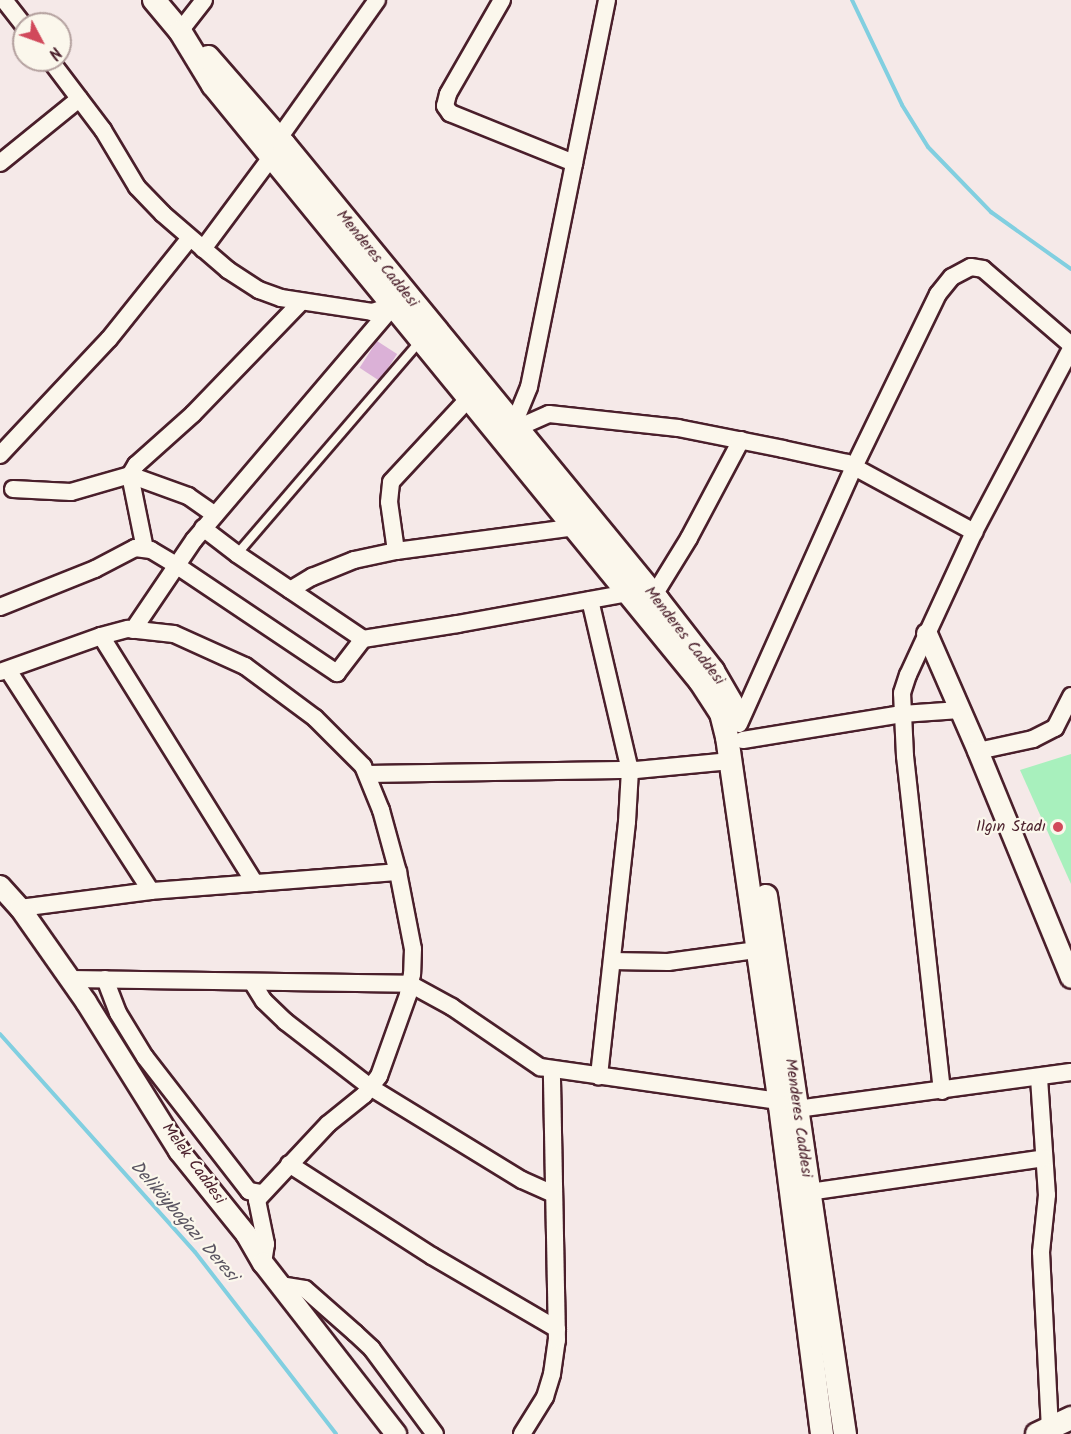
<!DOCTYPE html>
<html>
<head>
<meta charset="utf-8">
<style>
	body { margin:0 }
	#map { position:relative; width:1071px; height:1434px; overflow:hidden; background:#f5e9e8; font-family:Kalam,sans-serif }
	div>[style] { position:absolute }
	.green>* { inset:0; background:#a8f0bd }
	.stream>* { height:4px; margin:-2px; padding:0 2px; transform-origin:2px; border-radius:2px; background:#81cfe0 }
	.building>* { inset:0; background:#dbb1d7; transform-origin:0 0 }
	.roads { filter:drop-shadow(2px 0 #4a1f2b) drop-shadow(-2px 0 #4a1f2b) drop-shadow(0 2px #4a1f2b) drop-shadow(0 -2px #4a1f2b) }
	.service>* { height:8px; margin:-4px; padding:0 4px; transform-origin:4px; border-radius:4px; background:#fbf7ec }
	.minor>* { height:16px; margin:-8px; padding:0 8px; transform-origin:8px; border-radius:8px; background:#fbf7ec }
	.tertiary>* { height:20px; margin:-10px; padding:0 10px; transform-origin:10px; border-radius:10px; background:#fbf7ec }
	.secondary>* { height:22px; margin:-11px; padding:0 11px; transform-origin:11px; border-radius:11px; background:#fbf7ec }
	.dots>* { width:16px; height:16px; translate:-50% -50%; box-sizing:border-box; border:3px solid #fbf7ec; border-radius:50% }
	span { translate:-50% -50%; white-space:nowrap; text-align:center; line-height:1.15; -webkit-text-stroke:4.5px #fbf7ec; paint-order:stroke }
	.street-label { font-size:16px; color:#4a1f2b }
	.poi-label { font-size:16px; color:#4a1f2b }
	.right { translate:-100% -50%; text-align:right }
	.water-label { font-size:18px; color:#5a5461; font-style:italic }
	.north { position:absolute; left:12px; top:12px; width:60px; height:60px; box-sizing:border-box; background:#fbf7ec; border:2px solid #b4a19f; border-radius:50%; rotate:131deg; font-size:16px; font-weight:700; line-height:24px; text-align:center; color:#4a1f2b }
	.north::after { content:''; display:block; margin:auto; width:21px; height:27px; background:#d1495b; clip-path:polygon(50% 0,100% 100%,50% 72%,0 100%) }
</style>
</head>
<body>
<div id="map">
	<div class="green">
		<div style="clip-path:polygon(1071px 754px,1071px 884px,1020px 770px)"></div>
	</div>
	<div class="stream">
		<div style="left:852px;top:0;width:116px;rotate:64.5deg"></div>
		<div style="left:902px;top:105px;width:49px;rotate:58.2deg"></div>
		<div style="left:928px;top:147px;width:91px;rotate:45.9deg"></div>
		<div style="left:991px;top:212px;width:98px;rotate:35.5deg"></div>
		<div style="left:0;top:1034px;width:292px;rotate:48.2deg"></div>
		<div style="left:195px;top:1252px;width:230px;rotate:52.2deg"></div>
	</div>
	<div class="building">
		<div style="left:377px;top:341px;width:24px;height:32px;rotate:33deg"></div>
	</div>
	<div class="roads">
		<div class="service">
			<div style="left:237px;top:554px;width:282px;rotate:-49.3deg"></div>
		</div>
		<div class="minor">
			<div style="left:4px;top:0;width:33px;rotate:52deg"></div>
			<div style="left:502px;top:0;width:108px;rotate:119.9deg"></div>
			<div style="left:448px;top:94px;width:12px;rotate:104deg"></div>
			<div style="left:445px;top:106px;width:9px;rotate:54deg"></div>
			<div style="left:450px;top:113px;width:134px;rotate:22deg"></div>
			<div style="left:180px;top:31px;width:39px;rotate:-52deg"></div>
			<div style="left:50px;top:60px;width:88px;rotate:52.9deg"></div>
			<div style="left:103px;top:130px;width:66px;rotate:59.2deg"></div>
			<div style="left:137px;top:187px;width:37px;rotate:46deg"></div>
			<div style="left:163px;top:214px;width:86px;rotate:40.7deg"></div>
			<div style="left:228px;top:270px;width:37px;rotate:33deg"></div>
			<div style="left:259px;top:290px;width:23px;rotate:20deg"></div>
			<div style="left:281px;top:298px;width:92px;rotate:8.7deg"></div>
			<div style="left:372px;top:312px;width:23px;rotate:-18deg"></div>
			<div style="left:0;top:163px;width:102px;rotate:-39deg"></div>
			<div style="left:203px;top:249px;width:116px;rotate:-53.4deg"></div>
			<div style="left:272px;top:156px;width:19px;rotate:-69deg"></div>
			<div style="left:279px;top:138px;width:169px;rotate:-54.6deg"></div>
			<div style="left:513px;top:426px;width:42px;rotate:-67.7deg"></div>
			<div style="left:529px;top:387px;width:395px;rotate:-78.6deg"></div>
			<div style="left:515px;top:429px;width:37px;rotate:-24deg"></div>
			<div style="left:549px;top:414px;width:130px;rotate:6.2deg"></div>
			<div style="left:678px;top:428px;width:107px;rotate:11.3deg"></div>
			<div style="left:783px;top:449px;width:66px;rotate:12.3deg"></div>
			<div style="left:847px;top:463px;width:145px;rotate:28.5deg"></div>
			<div style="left:0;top:455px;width:159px;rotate:-46.8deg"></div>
			<div style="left:109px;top:339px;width:129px;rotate:-51.3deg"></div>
			<div style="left:13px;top:489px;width:58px;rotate:3deg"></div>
			<div style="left:71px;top:492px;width:61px;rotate:-16.1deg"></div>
			<div style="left:130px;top:475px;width:62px;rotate:19.9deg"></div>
			<div style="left:188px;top:496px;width:33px;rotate:35deg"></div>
			<div style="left:203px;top:528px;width:43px;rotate:37.4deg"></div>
			<div style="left:237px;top:554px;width:152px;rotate:34deg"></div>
			<div style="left:363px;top:639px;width:96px;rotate:-9deg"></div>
			<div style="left:458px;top:624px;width:174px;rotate:-10.3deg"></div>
			<div style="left:145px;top:549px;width:76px;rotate:-101.5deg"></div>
			<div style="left:130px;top:475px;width:12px;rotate:-59deg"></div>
			<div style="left:136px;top:465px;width:76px;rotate:-41.8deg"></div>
			<div style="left:193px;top:414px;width:156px;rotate:-46deg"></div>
			<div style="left:396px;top:551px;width:181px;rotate:-7.6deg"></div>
			<div style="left:290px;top:590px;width:26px;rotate:-31deg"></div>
			<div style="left:312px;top:577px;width:45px;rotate:-22deg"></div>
			<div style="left:354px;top:560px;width:43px;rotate:-12.1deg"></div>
			<div style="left:396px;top:551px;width:49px;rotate:-98.1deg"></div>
			<div style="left:389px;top:502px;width:20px;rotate:-84deg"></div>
			<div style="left:391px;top:482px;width:115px;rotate:-47.1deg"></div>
			<div style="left:654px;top:595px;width:67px;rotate:-58.4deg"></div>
			<div style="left:689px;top:538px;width:111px;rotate:-62deg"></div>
			<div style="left:590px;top:600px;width:175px;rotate:76.8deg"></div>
			<div style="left:630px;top:770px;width:52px;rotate:93.3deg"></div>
			<div style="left:627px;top:822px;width:256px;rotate:96.3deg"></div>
			<div style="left:0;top:607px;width:102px;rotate:-21.8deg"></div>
			<div style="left:95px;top:569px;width:45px;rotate:-27.7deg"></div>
			<div style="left:135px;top:548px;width:16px;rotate:7deg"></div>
			<div style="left:151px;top:550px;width:29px;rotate:31deg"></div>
			<div style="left:176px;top:565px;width:194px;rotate:33.9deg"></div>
			<div style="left:337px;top:673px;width:43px;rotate:-52.6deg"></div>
			<div style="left:133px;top:630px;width:109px;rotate:-55.9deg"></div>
			<div style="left:194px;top:540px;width:307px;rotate:-49.6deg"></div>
			<div style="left:101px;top:636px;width:291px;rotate:58.1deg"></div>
			<div style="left:8px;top:670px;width:263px;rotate:57.1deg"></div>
			<div style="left:0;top:672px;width:107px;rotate:-19.6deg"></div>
			<div style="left:101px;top:636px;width:28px;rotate:-15deg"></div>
			<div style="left:128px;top:629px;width:46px;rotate:6.2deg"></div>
			<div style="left:174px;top:634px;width:78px;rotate:24.3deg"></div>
			<div style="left:245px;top:666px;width:87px;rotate:36.6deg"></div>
			<div style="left:315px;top:718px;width:68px;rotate:45deg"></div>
			<div style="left:363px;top:766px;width:48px;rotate:67.8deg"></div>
			<div style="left:381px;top:810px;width:64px;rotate:74.7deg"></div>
			<div style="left:398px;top:872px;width:78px;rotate:79deg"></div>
			<div style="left:413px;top:949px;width:25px;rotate:92deg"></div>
			<div style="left:412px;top:974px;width:21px;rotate:101deg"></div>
			<div style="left:408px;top:995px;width:86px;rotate:109.7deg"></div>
			<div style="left:379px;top:1076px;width:24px;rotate:128deg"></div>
			<div style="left:364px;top:1095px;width:46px;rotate:141.1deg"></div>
			<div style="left:328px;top:1124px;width:104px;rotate:133.1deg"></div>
			<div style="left:257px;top:1200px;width:45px;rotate:78.4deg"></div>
			<div style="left:266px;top:1244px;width:19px;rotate:99deg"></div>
			<div style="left:739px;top:724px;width:282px;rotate:-65.9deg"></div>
			<div style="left:854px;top:467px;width:192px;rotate:-64.1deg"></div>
			<div style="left:938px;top:294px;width:22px;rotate:-51deg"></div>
			<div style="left:952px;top:277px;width:21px;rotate:-28deg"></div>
			<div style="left:971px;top:267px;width:12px;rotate:9deg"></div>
			<div style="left:983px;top:269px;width:116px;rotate:40.8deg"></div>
			<div style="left:743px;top:740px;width:161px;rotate:-9.3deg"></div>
			<div style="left:902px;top:714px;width:58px;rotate:-3.9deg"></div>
			<div style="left:978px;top:751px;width:56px;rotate:-12.3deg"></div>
			<div style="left:1033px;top:739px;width:25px;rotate:-27deg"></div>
			<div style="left:1055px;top:728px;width:36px;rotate:-63deg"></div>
			<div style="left:367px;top:774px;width:269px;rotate:-0.9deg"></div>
			<div style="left:636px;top:770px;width:95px;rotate:-5.4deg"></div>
			<div style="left:20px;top:908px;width:132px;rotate:-7.4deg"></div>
			<div style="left:151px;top:891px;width:248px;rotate:-4.4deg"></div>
			<div style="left:612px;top:961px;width:56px;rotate:1deg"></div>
			<div style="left:668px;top:962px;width:90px;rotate:-7.7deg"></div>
			<div style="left:70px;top:979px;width:340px;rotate:0.8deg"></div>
			<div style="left:410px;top:984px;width:48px;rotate:28.7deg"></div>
			<div style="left:452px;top:1007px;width:107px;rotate:34.3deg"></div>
			<div style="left:540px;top:1067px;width:241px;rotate:8.1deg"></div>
			<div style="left:779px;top:1101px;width:20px;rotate:24deg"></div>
			<div style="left:797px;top:1109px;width:276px;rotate:-7.7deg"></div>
			<div style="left:105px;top:979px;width:36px;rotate:69deg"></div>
			<div style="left:118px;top:1013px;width:52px;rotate:58.5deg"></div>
			<div style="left:145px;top:1057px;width:170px;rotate:52.2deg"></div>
			<div style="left:249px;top:1191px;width:13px;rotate:9deg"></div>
			<div style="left:252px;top:982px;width:22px;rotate:58deg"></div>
			<div style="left:264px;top:1001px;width:30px;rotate:44deg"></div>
			<div style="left:286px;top:1022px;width:106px;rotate:37.7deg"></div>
			<div style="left:370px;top:1087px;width:178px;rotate:31.5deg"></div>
			<div style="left:522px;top:1180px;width:35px;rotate:24deg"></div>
			<div style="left:1039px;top:1078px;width:117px;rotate:86.1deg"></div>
			<div style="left:1047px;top:1195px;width:57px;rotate:96deg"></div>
			<div style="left:1041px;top:1252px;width:176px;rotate:87.1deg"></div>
			<div style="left:942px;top:1091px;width:337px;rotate:-96.3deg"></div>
			<div style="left:905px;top:756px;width:63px;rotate:-92.7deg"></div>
			<div style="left:902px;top:693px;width:19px;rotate:-72deg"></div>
			<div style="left:908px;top:675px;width:157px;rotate:-65.2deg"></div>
			<div style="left:974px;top:532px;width:207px;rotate:-62.1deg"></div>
			<div style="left:289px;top:1164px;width:170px;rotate:32.8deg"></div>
			<div style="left:432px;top:1256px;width:145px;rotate:30.3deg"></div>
			<div style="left:809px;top:1192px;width:237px;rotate:-8.2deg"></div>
			<div style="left:280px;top:1285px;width:25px;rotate:9deg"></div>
			<div style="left:305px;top:1289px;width:67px;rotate:41.3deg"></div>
			<div style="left:355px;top:1333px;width:23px;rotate:43deg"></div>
			<div style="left:372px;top:1349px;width:106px;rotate:53.5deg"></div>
			<div style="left:522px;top:1434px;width:44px;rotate:-58.1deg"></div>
			<div style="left:545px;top:1397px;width:24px;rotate:-73deg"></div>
			<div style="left:552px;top:1374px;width:34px;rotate:-82deg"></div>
			<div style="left:557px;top:1340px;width:271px;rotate:-91.1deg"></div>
		</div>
		<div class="tertiary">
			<div style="left:927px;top:634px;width:128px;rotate:66.4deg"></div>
			<div style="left:978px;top:751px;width:245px;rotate:67.7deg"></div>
			<div style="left:0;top:886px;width:30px;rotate:48deg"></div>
			<div style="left:20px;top:908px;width:115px;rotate:54.9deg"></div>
			<div style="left:86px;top:1002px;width:176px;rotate:58deg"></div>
			<div style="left:179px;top:1151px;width:107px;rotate:51.1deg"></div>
			<div style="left:246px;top:1234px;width:34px;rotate:60deg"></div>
			<div style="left:263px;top:1263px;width:217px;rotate:52.1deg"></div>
		</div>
		<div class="secondary">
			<div style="left:154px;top:0;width:40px;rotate:50deg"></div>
			<div style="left:180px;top:31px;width:63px;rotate:58.6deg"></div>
			<div style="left:213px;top:85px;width:770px;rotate:50.75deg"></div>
			<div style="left:700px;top:681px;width:38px;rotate:57deg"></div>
			<div style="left:721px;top:713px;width:25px;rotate:76deg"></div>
			<div style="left:727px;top:737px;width:373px;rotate:81.8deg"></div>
			<div style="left:780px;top:1106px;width:331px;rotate:82.7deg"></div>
			<div style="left:208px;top:57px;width:116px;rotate:48.9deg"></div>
			<div style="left:284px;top:144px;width:590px;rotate:50.64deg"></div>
			<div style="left:658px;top:600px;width:90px;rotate:52.2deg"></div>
			<div style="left:713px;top:671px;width:44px;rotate:59.9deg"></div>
			<div style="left:766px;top:896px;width:544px;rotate:81.65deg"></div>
			<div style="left:1037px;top:1434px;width:38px;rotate:-25deg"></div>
		</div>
	</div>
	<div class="dots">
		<div style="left:1058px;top:827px;background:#d1495b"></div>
	</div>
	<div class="street-label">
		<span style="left:377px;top:259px;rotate:51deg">Menderes Caddesi</span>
		<span style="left:684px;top:636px;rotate:52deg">Menderes Caddesi</span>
		<span style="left:798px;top:1118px;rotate:82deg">Menderes Caddesi</span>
		<span style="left:193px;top:1164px;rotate:54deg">Melek Caddesi</span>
	</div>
	<div class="poi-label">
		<span class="right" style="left:1046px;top:827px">Ilgın Stadı</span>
	</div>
	<div class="water-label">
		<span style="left:183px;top:1222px;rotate:49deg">Deliköyboğazı Deresi</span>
	</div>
	<div class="north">N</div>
</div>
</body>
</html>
